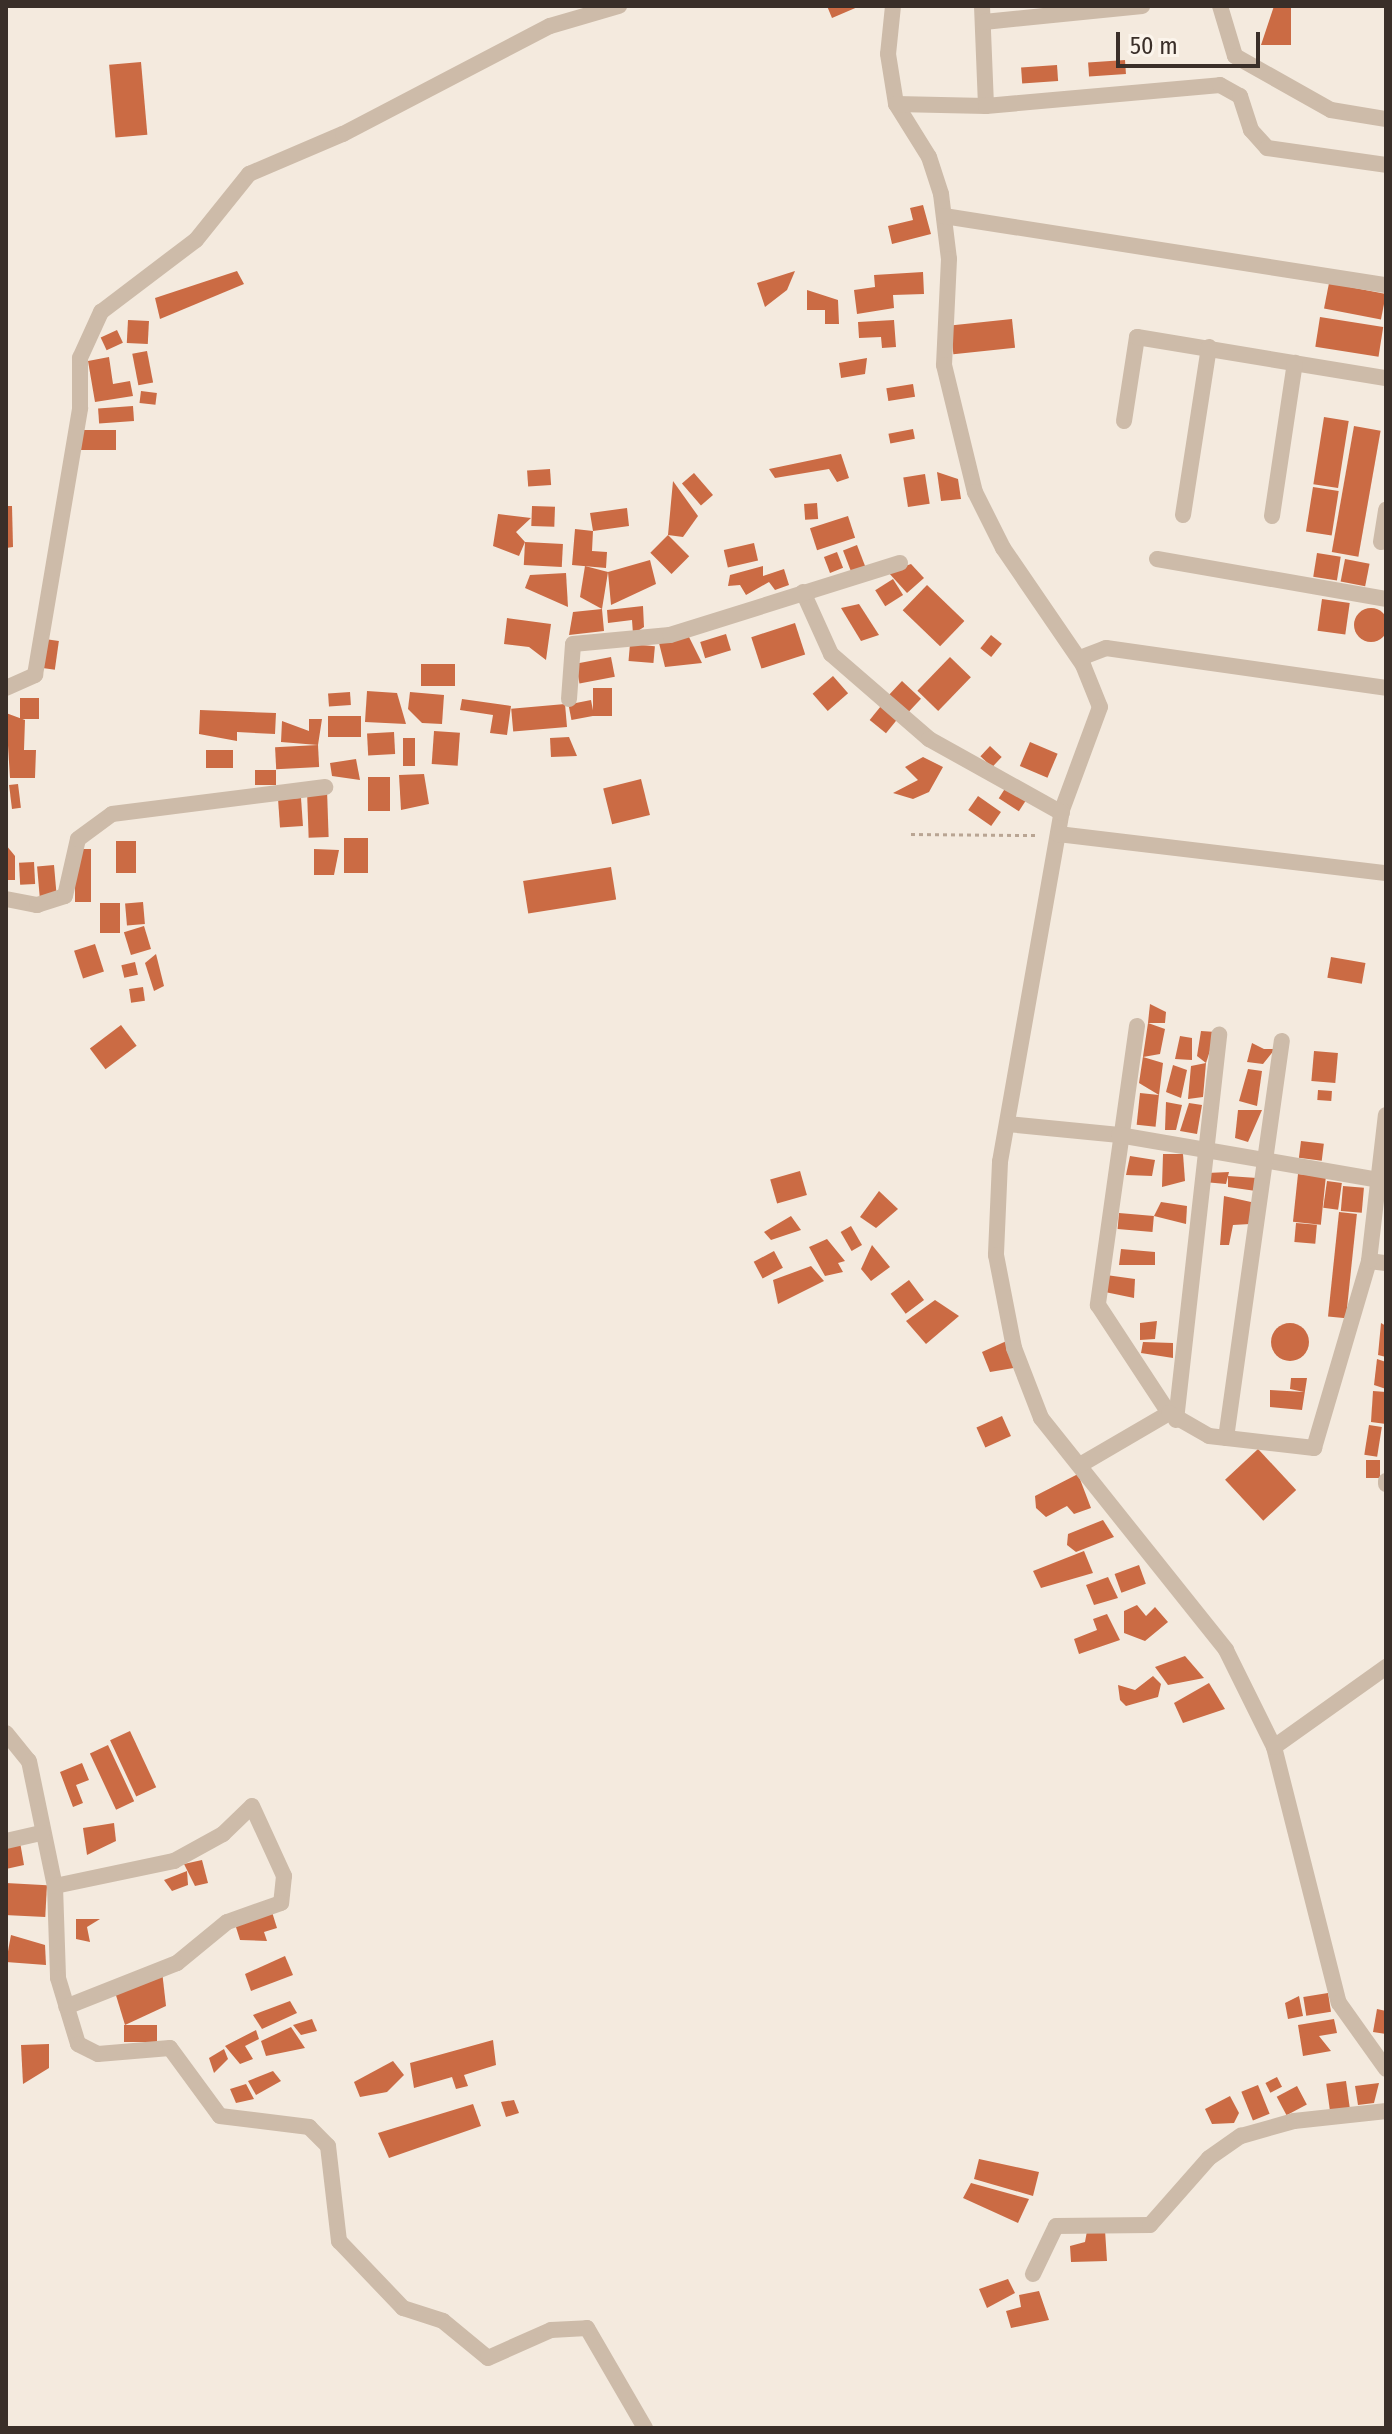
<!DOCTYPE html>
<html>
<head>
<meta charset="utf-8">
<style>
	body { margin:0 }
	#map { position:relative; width:1392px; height:2434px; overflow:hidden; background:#f4eade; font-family:"Fira Sans Condensed",sans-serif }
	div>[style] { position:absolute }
	.building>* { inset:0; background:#cb6b44; transform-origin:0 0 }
	.round { border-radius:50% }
	.path>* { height:3px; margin-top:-1.5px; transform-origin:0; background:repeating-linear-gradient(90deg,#b9a593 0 4px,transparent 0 8px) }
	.minor>* { height:16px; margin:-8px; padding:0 8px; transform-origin:8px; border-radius:8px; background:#cdbba9 }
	span { translate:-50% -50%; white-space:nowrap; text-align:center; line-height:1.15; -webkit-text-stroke:6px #fbf4eb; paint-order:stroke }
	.frame { position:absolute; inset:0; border:8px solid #3a2f29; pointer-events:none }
	.scale { position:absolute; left:1116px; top:32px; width:144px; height:36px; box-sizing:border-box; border:4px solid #3a2f29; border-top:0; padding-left:10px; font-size:24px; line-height:28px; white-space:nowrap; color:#3a2f29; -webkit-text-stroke:6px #fbf4eb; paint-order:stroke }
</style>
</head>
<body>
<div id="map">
	<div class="building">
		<div style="clip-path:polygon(827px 6px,860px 6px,832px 18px)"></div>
		<div style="clip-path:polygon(1274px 6px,1291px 6px,1291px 45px,1261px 45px)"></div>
		<div style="left:1125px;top:60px;width:14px;height:37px;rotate:86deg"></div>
		<div style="left:141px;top:62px;width:73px;height:32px;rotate:85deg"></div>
		<div style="left:1057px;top:65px;width:16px;height:36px;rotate:86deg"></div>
		<div style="clip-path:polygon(923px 205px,931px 234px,892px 244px,888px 226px,913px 220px,910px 208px)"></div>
		<div style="clip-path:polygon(237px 271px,244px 284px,160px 319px,155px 298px)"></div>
		<div style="clip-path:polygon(795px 271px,787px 290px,765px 307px,757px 283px)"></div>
		<div style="clip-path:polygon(923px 272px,924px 294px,893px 295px,894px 308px,857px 314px,854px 290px,875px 287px,874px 275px)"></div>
		<div style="left:1329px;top:283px;width:58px;height:26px;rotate:11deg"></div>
		<div style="clip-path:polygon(807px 290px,838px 300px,839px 324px,825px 324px,825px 310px,807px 310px)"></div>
		<div style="left:1320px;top:317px;width:64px;height:30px;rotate:9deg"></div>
		<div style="left:1012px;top:319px;width:29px;height:62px;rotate:84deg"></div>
		<div style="left:128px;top:320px;width:21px;height:23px;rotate:3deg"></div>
		<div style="clip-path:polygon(894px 320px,896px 347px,882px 348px,881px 337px,859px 338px,858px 322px)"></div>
		<div style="left:117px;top:330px;width:14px;height:18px;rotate:65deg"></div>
		<div style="left:147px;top:351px;width:32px;height:15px;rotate:79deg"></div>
		<div style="clip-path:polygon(109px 357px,113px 384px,130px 381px,133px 396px,95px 402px,88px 361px)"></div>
		<div style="clip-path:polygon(867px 358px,865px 374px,841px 378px,839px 363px)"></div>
		<div style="left:913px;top:384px;width:13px;height:27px;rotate:81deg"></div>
		<div style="left:141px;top:391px;width:16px;height:12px;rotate:7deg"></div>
		<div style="left:133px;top:406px;width:15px;height:35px;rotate:86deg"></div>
		<div style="left:1324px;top:417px;width:25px;height:68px;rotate:9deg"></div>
		<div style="left:1354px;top:426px;width:27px;height:128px;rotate:10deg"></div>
		<div style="left:913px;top:429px;width:10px;height:25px;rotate:79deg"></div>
		<div style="left:80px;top:430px;width:36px;height:20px"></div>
		<div style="clip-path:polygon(841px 454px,849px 478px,837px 482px,829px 469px,775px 478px,769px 469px)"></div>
		<div style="left:550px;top:469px;width:16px;height:23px;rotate:86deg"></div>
		<div style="clip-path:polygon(937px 472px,958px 479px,961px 499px,941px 501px)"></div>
		<div style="left:694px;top:473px;width:29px;height:16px;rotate:49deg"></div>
		<div style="left:925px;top:474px;width:30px;height:22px;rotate:81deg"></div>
		<div style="clip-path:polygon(673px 481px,698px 516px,683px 537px,668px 535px)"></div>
		<div style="left:1313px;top:487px;width:26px;height:45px;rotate:9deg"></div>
		<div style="left:817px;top:503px;width:16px;height:13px;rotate:86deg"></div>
		<div style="clip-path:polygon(6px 506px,12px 506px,13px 547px,6px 548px)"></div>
		<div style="left:532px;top:506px;width:23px;height:20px;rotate:2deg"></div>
		<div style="clip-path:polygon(627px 508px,629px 526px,593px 531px,592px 551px,607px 552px,606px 568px,572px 565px,575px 529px,593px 531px,590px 513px)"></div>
		<div style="clip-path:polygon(498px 514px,531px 518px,516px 532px,525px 542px,519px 556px,493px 546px)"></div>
		<div style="left:848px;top:516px;width:23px;height:40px;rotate:72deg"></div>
		<div style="left:668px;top:535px;width:30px;height:25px;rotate:45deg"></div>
		<div style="left:525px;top:542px;width:38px;height:23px;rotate:3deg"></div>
		<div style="left:754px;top:543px;width:18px;height:31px;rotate:77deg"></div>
		<div style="left:857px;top:545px;width:26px;height:15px;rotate:69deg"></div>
		<div style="left:837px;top:552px;width:17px;height:14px;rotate:69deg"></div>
		<div style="left:1317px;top:553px;width:24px;height:24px;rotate:9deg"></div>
		<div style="left:1345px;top:559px;width:25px;height:23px;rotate:11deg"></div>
		<div style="clip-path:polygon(650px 560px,656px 584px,611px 605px,608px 572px)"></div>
		<div style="clip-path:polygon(911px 564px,924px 578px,907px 593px,888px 572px)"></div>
		<div style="clip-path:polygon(585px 566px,608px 572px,602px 609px,580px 597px)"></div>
		<div style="clip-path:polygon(763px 566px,763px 576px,784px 569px,789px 585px,775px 590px,769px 582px,746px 595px,740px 585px,728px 586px,730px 575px)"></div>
		<div style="clip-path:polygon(566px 573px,568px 607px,525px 588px,530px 575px)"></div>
		<div style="left:893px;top:579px;width:19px;height:21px;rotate:58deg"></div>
		<div style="left:927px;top:585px;width:52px;height:35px;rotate:44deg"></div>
		<div style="left:1322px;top:599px;width:28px;height:32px;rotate:8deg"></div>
		<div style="clip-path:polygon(859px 604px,879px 635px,861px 641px,841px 608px)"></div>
		<div style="clip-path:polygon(643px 606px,644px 627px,633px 634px,632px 620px,608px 623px,607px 610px)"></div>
		<div class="round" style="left:1354px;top:608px;width:34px;height:34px"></div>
		<div style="clip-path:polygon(602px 609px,604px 631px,569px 635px,573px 612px)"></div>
		<div style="clip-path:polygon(507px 618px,551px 624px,546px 660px,529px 647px,504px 644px)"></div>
		<div style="left:795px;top:623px;width:33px;height:46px;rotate:72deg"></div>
		<div style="left:726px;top:634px;width:17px;height:27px;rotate:73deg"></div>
		<div style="clip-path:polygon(688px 635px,702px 663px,665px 667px,659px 643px)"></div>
		<div style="left:991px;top:635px;width:14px;height:17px;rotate:39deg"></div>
		<div style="left:45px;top:639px;width:14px;height:29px;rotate:8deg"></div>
		<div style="left:630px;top:644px;width:25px;height:17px;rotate:5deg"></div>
		<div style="left:611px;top:657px;width:20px;height:36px;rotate:79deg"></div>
		<div style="left:950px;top:657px;width:29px;height:47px;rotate:44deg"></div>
		<div style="left:421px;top:664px;width:34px;height:22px"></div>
		<div style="left:833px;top:676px;width:23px;height:27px;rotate:49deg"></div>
		<div style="left:902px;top:681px;width:26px;height:21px;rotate:43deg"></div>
		<div style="left:593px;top:688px;width:19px;height:28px"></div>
		<div style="clip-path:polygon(367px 691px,397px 693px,406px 724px,365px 722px)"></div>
		<div style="left:350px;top:692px;width:13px;height:22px;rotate:86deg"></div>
		<div style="clip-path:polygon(410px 692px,444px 695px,442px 724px,422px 723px,408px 709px)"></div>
		<div style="left:20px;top:698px;width:19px;height:21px"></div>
		<div style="clip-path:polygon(462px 699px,511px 706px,507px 735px,490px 733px,493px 715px,460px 710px)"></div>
		<div style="left:591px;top:700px;width:16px;height:23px;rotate:79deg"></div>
		<div style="left:565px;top:704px;width:23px;height:54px;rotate:85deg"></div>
		<div style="left:881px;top:706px;width:21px;height:18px;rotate:39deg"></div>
		<div style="clip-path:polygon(200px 710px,276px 713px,275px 734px,237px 732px,237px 741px,199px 734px)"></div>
		<div style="clip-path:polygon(6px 713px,25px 720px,24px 750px,36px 750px,35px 778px,10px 778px)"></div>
		<div style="left:328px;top:716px;width:33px;height:21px"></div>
		<div style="clip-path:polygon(309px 719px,322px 719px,318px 745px,281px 742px,282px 721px,309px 731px)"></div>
		<div style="left:434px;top:731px;width:26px;height:33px;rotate:4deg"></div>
		<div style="left:394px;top:732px;width:22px;height:27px;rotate:87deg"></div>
		<div style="clip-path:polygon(569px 737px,577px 756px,551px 757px,550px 738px)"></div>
		<div style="left:403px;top:738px;width:12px;height:28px"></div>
		<div style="left:1030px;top:742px;width:30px;height:26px;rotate:23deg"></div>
		<div style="left:318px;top:745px;width:22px;height:43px;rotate:87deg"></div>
		<div style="left:990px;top:746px;width:16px;height:14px;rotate:43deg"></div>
		<div style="left:206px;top:750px;width:27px;height:18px"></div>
		<div style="clip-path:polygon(923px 757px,943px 767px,929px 792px,913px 799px,893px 793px,918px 780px,905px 767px)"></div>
		<div style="clip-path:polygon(356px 759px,360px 780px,332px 776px,330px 763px)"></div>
		<div style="left:255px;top:770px;width:21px;height:15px"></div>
		<div style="clip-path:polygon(424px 774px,429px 804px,401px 810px,399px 775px)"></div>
		<div style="left:368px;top:777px;width:22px;height:34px"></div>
		<div style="left:641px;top:779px;width:37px;height:39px;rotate:76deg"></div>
		<div style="left:18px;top:784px;width:24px;height:9px;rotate:83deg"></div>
		<div style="left:1008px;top:784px;width:24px;height:17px;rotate:33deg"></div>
		<div style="left:327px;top:790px;width:47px;height:20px;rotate:88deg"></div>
		<div style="left:978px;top:796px;width:28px;height:17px;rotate:35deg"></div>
		<div style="left:301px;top:798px;width:28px;height:23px;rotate:86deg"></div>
		<div style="left:344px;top:838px;width:24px;height:35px"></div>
		<div style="left:116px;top:841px;width:20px;height:32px"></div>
		<div style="clip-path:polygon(6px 845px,15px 856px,15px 880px,6px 880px)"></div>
		<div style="left:75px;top:849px;width:16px;height:53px"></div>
		<div style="clip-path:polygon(314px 849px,339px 850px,334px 875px,314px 875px)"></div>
		<div style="left:34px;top:862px;width:22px;height:15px;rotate:87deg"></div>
		<div style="left:54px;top:865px;width:32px;height:17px;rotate:85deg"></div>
		<div style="left:611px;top:867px;width:33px;height:89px;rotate:81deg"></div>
		<div style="left:143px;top:902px;width:22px;height:18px;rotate:85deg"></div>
		<div style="left:100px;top:903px;width:20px;height:30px"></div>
		<div style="left:144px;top:926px;width:24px;height:21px;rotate:73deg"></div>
		<div style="left:95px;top:944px;width:29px;height:22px;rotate:72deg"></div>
		<div style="clip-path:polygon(156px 954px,164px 986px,154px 991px,145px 963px)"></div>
		<div style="left:1331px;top:957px;width:35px;height:21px;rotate:10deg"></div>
		<div style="left:135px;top:962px;width:13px;height:14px;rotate:77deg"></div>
		<div style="left:143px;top:987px;width:14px;height:14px;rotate:82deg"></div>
		<div style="clip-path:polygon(1150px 1004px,1166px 1012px,1165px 1023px,1148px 1023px)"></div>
		<div style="clip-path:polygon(1148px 1023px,1165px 1029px,1160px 1054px,1143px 1057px,1163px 1063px,1159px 1095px,1139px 1083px)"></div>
		<div style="left:121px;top:1025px;width:26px;height:39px;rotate:53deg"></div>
		<div style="clip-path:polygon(1201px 1031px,1216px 1032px,1206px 1063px,1197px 1056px)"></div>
		<div style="clip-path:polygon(1180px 1036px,1192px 1038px,1192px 1060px,1175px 1059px)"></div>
		<div style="clip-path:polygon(1252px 1043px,1264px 1049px,1275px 1049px,1263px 1064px,1247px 1062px)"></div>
		<div style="left:1314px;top:1051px;width:24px;height:30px;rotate:5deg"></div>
		<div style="clip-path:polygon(1206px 1063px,1203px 1097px,1188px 1099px,1191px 1066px)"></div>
		<div style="clip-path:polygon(1173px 1065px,1187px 1070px,1181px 1098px,1166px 1092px)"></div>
		<div style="clip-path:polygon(1248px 1069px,1262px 1071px,1257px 1106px,1239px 1101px)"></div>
		<div style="left:1318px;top:1090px;width:14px;height:10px;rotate:4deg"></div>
		<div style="left:1140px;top:1093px;width:19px;height:32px;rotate:6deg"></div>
		<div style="clip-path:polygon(1166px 1102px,1182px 1105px,1176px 1130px,1165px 1130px)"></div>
		<div style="clip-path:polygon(1189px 1103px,1202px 1105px,1197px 1134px,1180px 1131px)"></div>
		<div style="clip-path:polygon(1238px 1110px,1262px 1110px,1248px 1142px,1235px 1138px)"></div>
		<div style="left:1301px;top:1141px;width:23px;height:17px;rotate:7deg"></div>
		<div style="clip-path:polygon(1163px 1154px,1183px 1154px,1185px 1181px,1162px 1187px)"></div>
		<div style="clip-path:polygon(1130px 1156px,1155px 1160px,1152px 1176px,1126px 1175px)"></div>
		<div style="left:800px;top:1171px;width:25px;height:31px;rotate:74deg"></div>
		<div style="clip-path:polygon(1229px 1172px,1226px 1184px,1204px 1182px,1207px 1173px)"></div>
		<div style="left:1298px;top:1174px;width:28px;height:48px;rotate:6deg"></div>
		<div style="clip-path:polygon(1228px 1176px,1257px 1178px,1256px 1191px,1228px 1187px)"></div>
		<div style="left:1327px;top:1181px;width:15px;height:27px;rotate:8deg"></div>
		<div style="left:1343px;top:1186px;width:21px;height:25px;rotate:5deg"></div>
		<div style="clip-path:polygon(879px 1191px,898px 1209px,876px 1228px,860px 1217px)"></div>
		<div style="clip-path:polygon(1224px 1196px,1251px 1202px,1250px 1224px,1233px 1225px,1229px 1245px,1220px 1245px)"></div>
		<div style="clip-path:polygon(1161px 1202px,1187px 1206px,1186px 1224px,1154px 1216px)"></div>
		<div style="left:1339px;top:1212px;width:18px;height:105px;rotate:6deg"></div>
		<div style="left:1119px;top:1213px;width:35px;height:16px;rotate:5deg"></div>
		<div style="clip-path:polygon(791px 1216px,801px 1230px,771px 1240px,764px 1232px)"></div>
		<div style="left:1296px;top:1223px;width:21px;height:19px;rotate:5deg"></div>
		<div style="left:851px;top:1226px;width:22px;height:12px;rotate:60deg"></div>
		<div style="clip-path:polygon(827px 1239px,845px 1261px,838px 1263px,843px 1272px,825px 1276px,809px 1247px)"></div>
		<div style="clip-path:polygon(872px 1245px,890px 1267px,871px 1281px,861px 1269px)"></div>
		<div style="clip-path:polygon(1121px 1249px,1155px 1252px,1155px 1265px,1119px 1265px)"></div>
		<div style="left:774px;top:1251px;width:19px;height:23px;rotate:62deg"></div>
		<div style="clip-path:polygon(811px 1266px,824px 1281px,778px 1304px,773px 1280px)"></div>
		<div style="clip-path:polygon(1106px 1275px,1135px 1279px,1134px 1298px,1105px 1292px)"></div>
		<div style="left:909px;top:1280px;width:25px;height:23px;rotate:53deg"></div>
		<div style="clip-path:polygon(935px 1300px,959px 1316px,926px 1344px,906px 1321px)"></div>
		<div style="clip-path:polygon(1157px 1321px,1155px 1339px,1140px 1340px,1140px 1323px)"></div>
		<div class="round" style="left:1271px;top:1323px;width:38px;height:38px"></div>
		<div style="clip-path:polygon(1381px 1323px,1386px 1326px,1386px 1357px,1378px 1355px)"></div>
		<div style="clip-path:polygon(1011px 1339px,1019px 1367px,990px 1372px,982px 1352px)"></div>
		<div style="clip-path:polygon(1143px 1342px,1173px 1343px,1173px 1358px,1141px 1353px)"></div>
		<div style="clip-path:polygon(1377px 1359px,1386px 1362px,1386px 1389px,1374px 1385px)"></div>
		<div style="clip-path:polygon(1291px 1378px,1307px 1378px,1302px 1410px,1270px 1407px,1270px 1390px,1304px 1392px,1290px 1389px)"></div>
		<div style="clip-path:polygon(1373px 1391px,1386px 1392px,1386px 1424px,1371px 1422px)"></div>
		<div style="left:1002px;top:1416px;width:22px;height:28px;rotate:66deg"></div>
		<div style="left:1369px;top:1425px;width:13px;height:30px;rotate:9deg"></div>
		<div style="left:1258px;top:1449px;width:56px;height:45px;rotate:47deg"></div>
		<div style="left:1366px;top:1460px;width:14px;height:18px"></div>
		<div style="clip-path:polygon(1078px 1474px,1091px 1508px,1074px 1514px,1067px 1506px,1046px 1517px,1036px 1508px,1035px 1496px)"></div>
		<div style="clip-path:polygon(1103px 1520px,1114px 1537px,1076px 1552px,1067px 1545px,1068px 1534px)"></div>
		<div style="clip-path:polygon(1084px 1551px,1093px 1573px,1041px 1588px,1033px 1571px)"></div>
		<div style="left:1139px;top:1565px;width:20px;height:26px;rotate:70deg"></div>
		<div style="clip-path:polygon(1108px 1577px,1118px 1598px,1094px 1605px,1086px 1585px)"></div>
		<div style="clip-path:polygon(1137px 1605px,1146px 1616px,1155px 1607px,1168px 1622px,1145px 1641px,1124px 1633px,1124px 1611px)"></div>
		<div style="clip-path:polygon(1107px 1614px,1120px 1640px,1079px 1654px,1074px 1639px,1097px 1630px,1093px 1619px)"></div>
		<div style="clip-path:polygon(1185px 1656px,1204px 1678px,1168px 1685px,1155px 1667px)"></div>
		<div style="clip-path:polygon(1153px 1676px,1161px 1684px,1158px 1697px,1126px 1706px,1120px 1700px,1118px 1685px,1135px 1690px)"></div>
		<div style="clip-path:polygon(1209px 1683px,1225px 1709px,1183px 1723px,1174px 1703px)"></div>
		<div style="left:130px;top:1731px;width:62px;height:22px;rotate:65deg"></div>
		<div style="left:108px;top:1745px;width:62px;height:20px;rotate:65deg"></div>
		<div style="clip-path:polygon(82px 1763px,89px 1780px,76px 1785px,83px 1803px,73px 1807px,60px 1772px)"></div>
		<div style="clip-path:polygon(114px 1823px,116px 1841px,87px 1855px,83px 1828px)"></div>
		<div style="clip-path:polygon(20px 1842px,24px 1865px,6px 1869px,6px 1844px)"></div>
		<div style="clip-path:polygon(202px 1860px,208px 1883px,195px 1886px,184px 1864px)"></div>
		<div style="clip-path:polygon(187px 1871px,188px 1885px,172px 1891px,164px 1880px)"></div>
		<div style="left:6px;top:1883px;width:41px;height:32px;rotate:3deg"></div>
		<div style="clip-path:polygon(272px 1912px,277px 1928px,264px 1932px,267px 1941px,240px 1940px,235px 1924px)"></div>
		<div style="clip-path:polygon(76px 1919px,100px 1919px,87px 1927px,90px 1942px,76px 1939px)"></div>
		<div style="clip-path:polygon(11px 1935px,45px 1945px,46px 1965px,6px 1962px)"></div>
		<div style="clip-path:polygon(285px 1956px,293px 1975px,251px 1991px,245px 1974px)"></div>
		<div style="clip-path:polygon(162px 1971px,166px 2006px,125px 2025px,115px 1992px)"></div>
		<div style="left:1328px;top:1993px;width:19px;height:25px;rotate:81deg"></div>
		<div style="clip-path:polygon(1299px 1996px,1303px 2016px,1288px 2019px,1285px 2003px)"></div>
		<div style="clip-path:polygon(290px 2001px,297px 2013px,262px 2029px,253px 2015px)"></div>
		<div style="clip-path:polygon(1377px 2009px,1386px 2011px,1386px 2034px,1373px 2032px)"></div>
		<div style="clip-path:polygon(312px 2019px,317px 2031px,301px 2035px,293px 2025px)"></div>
		<div style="clip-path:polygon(1334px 2019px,1337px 2033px,1319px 2036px,1331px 2051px,1303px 2056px,1298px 2025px)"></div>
		<div style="left:157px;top:2025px;width:17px;height:33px;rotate:90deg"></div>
		<div style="clip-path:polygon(291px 2027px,305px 2048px,266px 2056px,261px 2041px)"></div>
		<div style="clip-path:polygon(256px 2030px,259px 2039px,245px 2046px,253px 2059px,240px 2064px,225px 2046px)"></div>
		<div style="clip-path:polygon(493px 2040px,496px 2065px,464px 2075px,468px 2086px,456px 2089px,452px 2077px,414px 2088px,410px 2063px)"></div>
		<div style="clip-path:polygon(49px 2044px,49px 2068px,23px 2084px,21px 2045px)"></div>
		<div style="clip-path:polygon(224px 2049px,228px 2059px,214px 2073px,209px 2058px)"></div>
		<div style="clip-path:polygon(393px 2061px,404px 2075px,387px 2092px,360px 2097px,354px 2082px)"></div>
		<div style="clip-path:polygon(273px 2071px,281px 2081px,256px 2095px,248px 2081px)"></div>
		<div style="left:1277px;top:2077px;width:11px;height:13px;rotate:63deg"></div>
		<div style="left:1346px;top:2081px;width:28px;height:20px;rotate:82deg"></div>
		<div style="clip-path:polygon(1379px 2083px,1374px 2103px,1358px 2105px,1355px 2086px)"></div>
		<div style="clip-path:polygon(246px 2084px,254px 2099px,236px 2103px,230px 2089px)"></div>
		<div style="left:1258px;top:2085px;width:31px;height:18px;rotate:68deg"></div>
		<div style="left:1297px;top:2086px;width:21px;height:23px;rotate:62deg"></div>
		<div style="clip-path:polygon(1230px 2096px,1239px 2113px,1234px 2123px,1212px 2124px,1205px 2109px)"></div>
		<div style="clip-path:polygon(514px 2100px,519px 2113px,506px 2117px,501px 2102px)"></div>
		<div style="clip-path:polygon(473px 2104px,481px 2126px,389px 2158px,378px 2133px)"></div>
		<div style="clip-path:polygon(979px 2159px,1039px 2172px,1033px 2196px,974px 2179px)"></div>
		<div style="clip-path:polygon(971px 2183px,1029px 2199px,1018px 2223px,963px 2198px)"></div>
		<div style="clip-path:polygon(1105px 2230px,1107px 2261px,1071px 2262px,1070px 2246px,1085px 2242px,1087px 2231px)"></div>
		<div style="clip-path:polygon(1008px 2279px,1015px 2293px,987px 2308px,979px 2289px)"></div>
		<div style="clip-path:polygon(1039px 2291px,1049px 2320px,1011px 2328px,1006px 2311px,1021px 2307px,1019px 2295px)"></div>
	</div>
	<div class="path">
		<div style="left:911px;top:834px;width:127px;rotate:0.5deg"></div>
	</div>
	<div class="minor">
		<div style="left:893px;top:6px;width:48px;rotate:95.9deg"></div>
		<div style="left:888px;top:54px;width:51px;rotate:80.9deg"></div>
		<div style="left:896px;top:104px;width:62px;rotate:58.1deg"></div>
		<div style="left:929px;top:157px;width:39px;rotate:72deg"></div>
		<div style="left:941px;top:194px;width:65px;rotate:83deg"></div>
		<div style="left:949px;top:259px;width:106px;rotate:92.7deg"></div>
		<div style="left:944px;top:365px;width:131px;rotate:76.3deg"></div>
		<div style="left:975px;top:492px;width:63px;rotate:63.4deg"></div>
		<div style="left:1003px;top:548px;width:142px;rotate:55.6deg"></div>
		<div style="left:1083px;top:665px;width:45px;rotate:68deg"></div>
		<div style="left:1100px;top:707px;width:110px;rotate:110.3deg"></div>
		<div style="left:1062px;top:810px;width:357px;rotate:100deg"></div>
		<div style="left:1000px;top:1162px;width:93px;rotate:92.5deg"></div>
		<div style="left:996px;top:1255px;width:95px;rotate:79deg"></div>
		<div style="left:1014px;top:1348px;width:75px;rotate:68.9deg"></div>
		<div style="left:1041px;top:1418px;width:297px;rotate:51.4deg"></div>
		<div style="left:1226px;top:1650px;width:108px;rotate:63.7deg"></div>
		<div style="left:1274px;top:1747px;width:264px;rotate:75.8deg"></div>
		<div style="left:1339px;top:2003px;width:81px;rotate:54.5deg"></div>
		<div style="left:982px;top:6px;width:100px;rotate:87.7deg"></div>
		<div style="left:1220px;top:6px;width:52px;rotate:73.3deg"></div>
		<div style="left:1235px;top:56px;width:110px;rotate:29.4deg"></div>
		<div style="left:1331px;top:110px;width:56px;rotate:9.3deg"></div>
		<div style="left:984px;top:22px;width:159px;rotate:-5.8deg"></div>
		<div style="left:896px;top:104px;width:90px;rotate:1.3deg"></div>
		<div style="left:986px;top:106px;width:235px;rotate:-5.1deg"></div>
		<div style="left:1220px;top:85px;width:23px;rotate:29deg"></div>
		<div style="left:1240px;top:96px;width:36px;rotate:72deg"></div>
		<div style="left:1251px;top:130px;width:24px;rotate:48deg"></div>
		<div style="left:1267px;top:148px;width:120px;rotate:8.1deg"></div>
		<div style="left:944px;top:216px;width:447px;rotate:8.9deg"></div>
		<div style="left:1124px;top:421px;width:85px;rotate:-81.2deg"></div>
		<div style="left:1137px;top:337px;width:252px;rotate:9.4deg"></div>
		<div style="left:1183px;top:515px;width:170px;rotate:-81.2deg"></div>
		<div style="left:1272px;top:516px;width:155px;rotate:-81.5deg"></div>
		<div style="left:1381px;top:542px;width:33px;rotate:-81deg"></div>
		<div style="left:1157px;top:559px;width:232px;rotate:9.9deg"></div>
		<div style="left:803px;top:592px;width:68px;rotate:65.7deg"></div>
		<div style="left:831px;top:654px;width:130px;rotate:40.9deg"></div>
		<div style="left:929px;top:739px;width:152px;rotate:29.1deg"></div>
		<div style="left:1080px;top:658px;width:28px;rotate:-21deg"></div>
		<div style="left:1106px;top:648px;width:283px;rotate:8.1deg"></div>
		<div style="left:6px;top:688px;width:32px;rotate:-24deg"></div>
		<div style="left:35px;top:675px;width:271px;rotate:-80.4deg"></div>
		<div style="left:80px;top:408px;width:50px;rotate:-90deg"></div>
		<div style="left:80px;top:358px;width:51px;rotate:-65.5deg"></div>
		<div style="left:101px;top:312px;width:119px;rotate:-37.2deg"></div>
		<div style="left:196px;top:240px;width:85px;rotate:-51.2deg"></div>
		<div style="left:249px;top:174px;width:102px;rotate:-23.1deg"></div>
		<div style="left:343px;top:134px;width:233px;rotate:-27.6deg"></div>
		<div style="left:550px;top:26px;width:72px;rotate:-16.2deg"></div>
		<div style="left:569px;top:699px;width:55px;rotate:-85.8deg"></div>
		<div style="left:573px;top:644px;width:97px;rotate:-5.3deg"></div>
		<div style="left:670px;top:635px;width:241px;rotate:-17.4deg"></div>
		<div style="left:1058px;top:834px;width:330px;rotate:6.8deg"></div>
		<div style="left:6px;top:899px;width:32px;rotate:11deg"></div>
		<div style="left:37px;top:905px;width:29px;rotate:-18deg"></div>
		<div style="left:65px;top:896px;width:58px;rotate:-77.2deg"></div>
		<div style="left:78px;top:839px;width:42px;rotate:-36.3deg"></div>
		<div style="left:112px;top:814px;width:215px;rotate:-7.2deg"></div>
		<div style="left:1137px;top:1026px;width:282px;rotate:98deg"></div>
		<div style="left:1098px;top:1305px;width:129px;rotate:56.7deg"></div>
		<div style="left:1007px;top:1124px;width:113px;rotate:5.6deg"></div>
		<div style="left:1119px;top:1135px;width:269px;rotate:9.8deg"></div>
		<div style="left:1369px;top:1261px;width:17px;rotate:7deg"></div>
		<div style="left:1176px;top:1420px;width:388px;rotate:-83.6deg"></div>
		<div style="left:1226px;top:1438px;width:401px;rotate:-82deg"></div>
		<div style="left:1080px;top:1465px;width:103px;rotate:-30.3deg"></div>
		<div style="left:1169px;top:1413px;width:46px;rotate:29.9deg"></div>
		<div style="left:1209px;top:1436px;width:106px;rotate:6.5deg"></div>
		<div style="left:1314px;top:1448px;width:195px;rotate:-73.6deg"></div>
		<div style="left:1369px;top:1261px;width:147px;rotate:-83.4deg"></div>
		<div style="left:1386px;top:1481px;width:3px;rotate:90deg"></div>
		<div style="left:6px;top:1733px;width:36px;rotate:51deg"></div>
		<div style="left:29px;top:1761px;width:128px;rotate:78.3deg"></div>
		<div style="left:55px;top:1886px;width:92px;rotate:88.1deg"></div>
		<div style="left:58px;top:1978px;width:69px;rotate:73.1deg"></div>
		<div style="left:78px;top:2044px;width:22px;rotate:27deg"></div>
		<div style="left:98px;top:2054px;width:72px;rotate:-4.8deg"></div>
		<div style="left:170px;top:2048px;width:84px;rotate:53.7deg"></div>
		<div style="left:220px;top:2116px;width:90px;rotate:7deg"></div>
		<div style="left:309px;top:2127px;width:27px;rotate:45deg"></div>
		<div style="left:328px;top:2146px;width:96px;rotate:83.4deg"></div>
		<div style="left:339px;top:2241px;width:93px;rotate:46.3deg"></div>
		<div style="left:403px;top:2308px;width:42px;rotate:18deg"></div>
		<div style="left:443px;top:2321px;width:58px;rotate:39.4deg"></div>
		<div style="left:488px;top:2358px;width:69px;rotate:-24deg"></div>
		<div style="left:551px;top:2330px;width:36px;rotate:-3deg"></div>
		<div style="left:587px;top:2328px;width:116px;rotate:59.9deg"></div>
		<div style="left:1274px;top:1747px;width:138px;rotate:-35.5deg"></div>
		<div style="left:6px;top:1841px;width:37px;rotate:-13deg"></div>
		<div style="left:55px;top:1886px;width:122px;rotate:-11.9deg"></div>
		<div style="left:174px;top:1861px;width:56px;rotate:-28.9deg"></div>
		<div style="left:223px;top:1834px;width:40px;rotate:-44deg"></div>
		<div style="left:252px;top:1806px;width:77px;rotate:65.4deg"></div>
		<div style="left:284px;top:1876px;width:27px;rotate:96deg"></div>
		<div style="left:281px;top:1903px;width:57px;rotate:160.6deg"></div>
		<div style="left:227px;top:1922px;width:65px;rotate:140.6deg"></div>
		<div style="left:177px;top:1963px;width:119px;rotate:158.4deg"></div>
		<div style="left:1033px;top:2274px;width:53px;rotate:-64.4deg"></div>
		<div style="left:1056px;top:2226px;width:94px;rotate:-0.6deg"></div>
		<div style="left:1150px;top:2225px;width:89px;rotate:-48.6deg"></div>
		<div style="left:1209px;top:2158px;width:39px;rotate:-35deg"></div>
		<div style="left:1241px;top:2136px;width:55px;rotate:-15.8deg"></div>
		<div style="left:1294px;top:2121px;width:93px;rotate:-6.2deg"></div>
	</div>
	<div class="frame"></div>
	<div class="scale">50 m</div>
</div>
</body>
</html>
